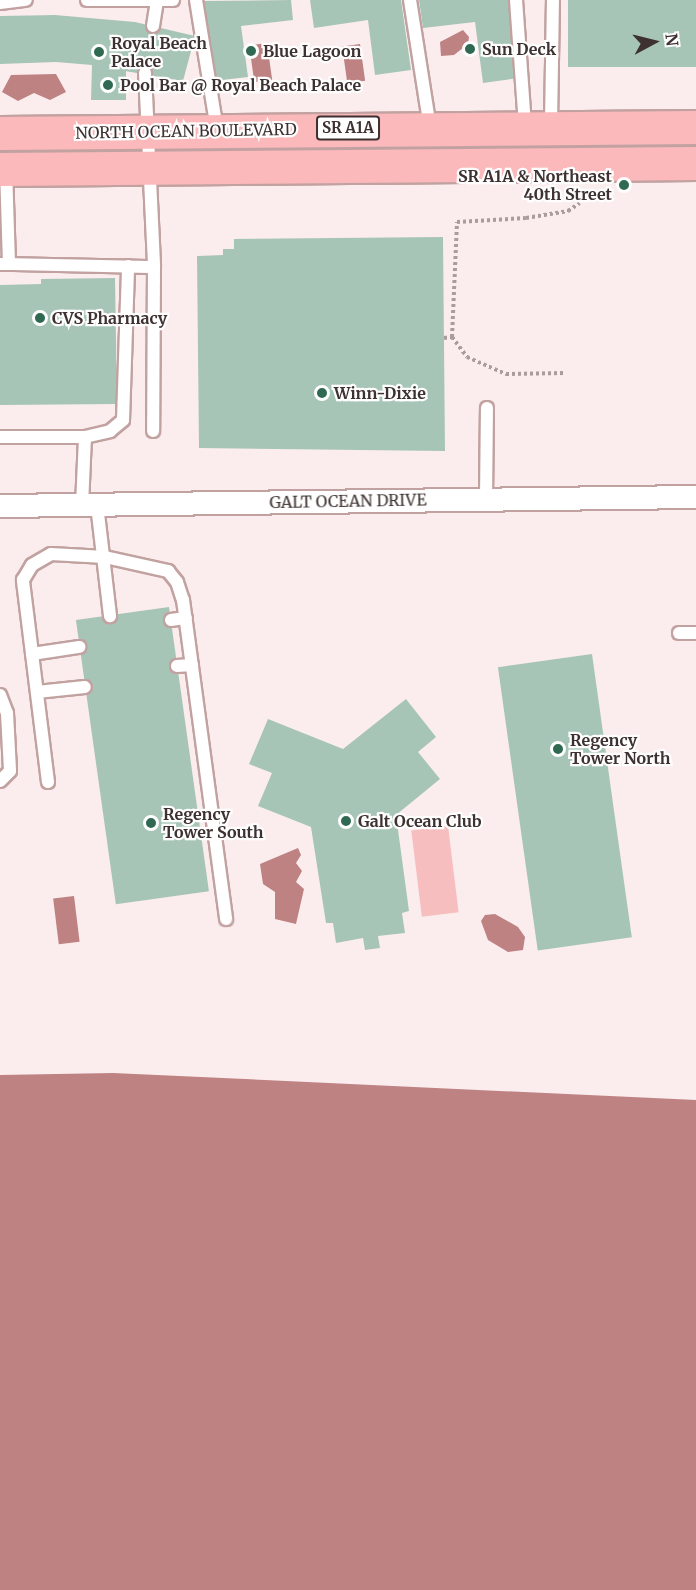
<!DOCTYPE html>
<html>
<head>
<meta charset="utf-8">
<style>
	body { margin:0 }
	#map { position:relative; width:696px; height:1590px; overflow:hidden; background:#fbeded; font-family:Merriweather,serif }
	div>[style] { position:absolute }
	.green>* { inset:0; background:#f6bebe; transform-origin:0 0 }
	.water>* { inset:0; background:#be8283; transform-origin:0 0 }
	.building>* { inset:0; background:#a7c5b7; transform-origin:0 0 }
	.path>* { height:4px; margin-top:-2px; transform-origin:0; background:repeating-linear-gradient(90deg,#a99c9c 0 3px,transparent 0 6px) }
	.roads { filter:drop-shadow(2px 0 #c2a2a1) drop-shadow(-2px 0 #c2a2a1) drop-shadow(0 2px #c2a2a1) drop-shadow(0 -2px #c2a2a1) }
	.lane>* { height:12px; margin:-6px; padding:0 6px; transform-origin:6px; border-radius:6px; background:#fff }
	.street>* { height:22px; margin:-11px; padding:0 11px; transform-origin:11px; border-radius:11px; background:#fff }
	.primary>* { height:33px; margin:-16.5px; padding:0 16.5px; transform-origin:16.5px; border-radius:16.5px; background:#fbb9bb }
	.dots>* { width:16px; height:16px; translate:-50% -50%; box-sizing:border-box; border:3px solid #fefefe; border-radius:50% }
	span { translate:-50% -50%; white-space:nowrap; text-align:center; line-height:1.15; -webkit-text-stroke:4.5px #fefefe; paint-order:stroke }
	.shield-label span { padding:2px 4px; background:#fefefe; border:2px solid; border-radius:4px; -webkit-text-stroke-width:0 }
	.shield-label { font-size:15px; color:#3e3131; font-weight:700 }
	.poi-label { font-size:16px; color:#3e3131; font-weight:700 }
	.left { translate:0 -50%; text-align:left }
	.right { translate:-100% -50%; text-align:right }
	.street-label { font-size:16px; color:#3e3131 }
	.north { position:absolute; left:624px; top:12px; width:60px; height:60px; -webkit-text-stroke:4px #fefefe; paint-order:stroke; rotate:83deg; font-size:16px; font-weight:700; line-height:24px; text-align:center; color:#3e3131 }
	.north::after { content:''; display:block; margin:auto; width:21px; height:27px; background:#3e3131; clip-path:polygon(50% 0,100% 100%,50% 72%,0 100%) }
</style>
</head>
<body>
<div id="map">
	<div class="green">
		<div style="left:448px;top:826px;width:87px;height:37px;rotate:83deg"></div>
	</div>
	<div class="water">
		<div style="clip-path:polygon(463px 30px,469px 37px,468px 44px,454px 55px,441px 56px,440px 42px)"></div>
		<div style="left:267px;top:43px;width:37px;height:18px;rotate:82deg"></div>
		<div style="left:360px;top:44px;width:37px;height:18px;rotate:82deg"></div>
		<div style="clip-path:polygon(56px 74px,66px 92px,50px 100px,34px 93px,18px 101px,2px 92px,11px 75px)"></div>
		<div style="clip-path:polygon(298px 848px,301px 855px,296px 863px,302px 871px,296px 882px,304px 889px,296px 924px,275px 919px,275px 892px,263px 884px,260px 864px)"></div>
		<div style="left:74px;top:896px;width:46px;height:21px;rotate:83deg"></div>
		<div style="clip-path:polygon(495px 914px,518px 927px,525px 937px,523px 950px,508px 952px,488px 940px,481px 921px,485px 915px)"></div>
		<div style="clip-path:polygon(113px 1073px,696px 1100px,696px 1590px,0 1590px,0 1075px)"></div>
	</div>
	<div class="building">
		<div style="clip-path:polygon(291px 0,293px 20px,241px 26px,248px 77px,214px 81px,204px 1px)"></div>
		<div style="clip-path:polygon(310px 0,401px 0,411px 70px,375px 75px,368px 20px,314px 28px)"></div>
		<div style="clip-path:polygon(419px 0,508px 0,518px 78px,483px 83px,475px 22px,423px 28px)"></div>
		<div style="left:568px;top:0;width:128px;height:67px"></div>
		<div style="clip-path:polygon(55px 15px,135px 22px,195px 36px,183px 81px,96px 66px,126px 71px,126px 100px,91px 100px,92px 65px,56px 62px,0 64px,0 16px)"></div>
		<div style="clip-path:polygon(443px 237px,445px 451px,199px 448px,197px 256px,223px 255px,223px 249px,234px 249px,234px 239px)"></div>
		<div style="clip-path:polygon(115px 278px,117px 404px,0 405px,0 285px,41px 284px,41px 279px)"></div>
		<div style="left:169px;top:607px;width:287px;height:94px;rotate:82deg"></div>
		<div style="left:592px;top:654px;width:286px;height:95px;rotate:82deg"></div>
		<div style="clip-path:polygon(406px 699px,436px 737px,418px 752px,440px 779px,396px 815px,409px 911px,402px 913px,405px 933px,378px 936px,380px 948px,365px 950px,363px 938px,336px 943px,333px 923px,326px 923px,311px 827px,258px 806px,272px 773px,249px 764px,268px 719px,343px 749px)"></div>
	</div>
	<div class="path">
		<div style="left:452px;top:337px;width:115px;rotate:-87.5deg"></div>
		<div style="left:457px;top:222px;width:69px;rotate:-3.3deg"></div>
		<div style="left:526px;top:218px;width:43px;rotate:-9.5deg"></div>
		<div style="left:568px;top:211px;width:14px;rotate:-34deg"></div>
		<div style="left:444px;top:338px;width:8px;rotate:-7deg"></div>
		<div style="left:452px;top:337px;width:25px;rotate:53deg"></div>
		<div style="left:467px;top:357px;width:43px;rotate:23.6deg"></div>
		<div style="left:506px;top:374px;width:59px;rotate:-1deg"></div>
	</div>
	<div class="roads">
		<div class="lane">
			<div style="left:87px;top:0;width:86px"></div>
			<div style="left:196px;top:0;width:131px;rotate:80.8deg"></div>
			<div style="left:410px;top:0;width:129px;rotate:81.1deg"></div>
			<div style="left:516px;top:0;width:125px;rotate:85.9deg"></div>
			<div style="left:0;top:3px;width:26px;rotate:-7deg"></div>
			<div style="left:153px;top:26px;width:24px;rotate:-81deg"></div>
			<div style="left:145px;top:73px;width:194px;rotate:87.3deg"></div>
			<div style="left:154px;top:267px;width:164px;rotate:90.3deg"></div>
			<div style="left:551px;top:125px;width:125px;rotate:-89.1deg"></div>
			<div style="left:0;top:264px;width:9px"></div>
			<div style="left:9px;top:264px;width:95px;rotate:-91.8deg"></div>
			<div style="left:9px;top:264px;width:145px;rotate:1.2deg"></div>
			<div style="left:0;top:437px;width:85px"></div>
			<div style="left:85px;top:437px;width:68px;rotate:92.5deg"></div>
			<div style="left:85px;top:437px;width:26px;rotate:-13deg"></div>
			<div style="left:110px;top:431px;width:17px;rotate:-40deg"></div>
			<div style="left:123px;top:420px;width:154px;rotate:-88.1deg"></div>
			<div style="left:486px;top:500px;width:92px;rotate:-89.4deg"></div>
			<div style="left:97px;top:505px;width:112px;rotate:83.3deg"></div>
			<div style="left:171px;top:620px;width:15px;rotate:-8deg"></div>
			<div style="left:679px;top:633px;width:17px"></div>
			<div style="left:32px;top:654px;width:48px;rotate:-8.5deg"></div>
			<div style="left:177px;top:666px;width:15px;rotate:-4deg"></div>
			<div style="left:37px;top:692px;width:48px;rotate:-5.9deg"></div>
			<div style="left:0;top:695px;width:19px;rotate:69deg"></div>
			<div style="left:7px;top:713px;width:58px;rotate:87deg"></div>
			<div style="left:10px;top:771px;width:14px;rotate:135deg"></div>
			<div style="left:48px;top:782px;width:204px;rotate:-97.1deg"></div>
			<div style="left:23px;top:580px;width:17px;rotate:-59deg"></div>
			<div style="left:32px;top:565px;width:22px;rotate:-30deg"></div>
			<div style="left:51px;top:554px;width:54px;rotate:3.2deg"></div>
			<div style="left:105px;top:557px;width:65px;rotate:12.5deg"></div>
			<div style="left:168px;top:571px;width:14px;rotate:51deg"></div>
			<div style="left:177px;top:582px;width:19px;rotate:72deg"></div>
			<div style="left:183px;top:600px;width:322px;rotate:82.3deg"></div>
		</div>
		<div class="street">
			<div style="left:0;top:506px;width:696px;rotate:-0.74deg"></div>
		</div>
		<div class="primary">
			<div style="left:0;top:133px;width:696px;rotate:-0.49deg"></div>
			<div style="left:0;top:169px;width:696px;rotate:-0.49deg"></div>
		</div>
	</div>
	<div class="dots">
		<div style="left:470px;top:49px;background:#2f6952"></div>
		<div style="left:251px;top:51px;background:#2f6952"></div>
		<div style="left:99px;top:52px;background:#2f6952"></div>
		<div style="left:108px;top:85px;background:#2f6952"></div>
		<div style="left:624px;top:185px;background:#2f6952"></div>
		<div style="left:40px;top:318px;background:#2f6952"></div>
		<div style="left:322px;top:393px;background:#2f6952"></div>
		<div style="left:558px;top:749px;background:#2f6952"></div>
		<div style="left:346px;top:821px;background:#2f6952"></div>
		<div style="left:151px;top:823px;background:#2f6952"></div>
	</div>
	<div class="shield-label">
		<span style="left:348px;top:128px">SR A1A</span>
	</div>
	<div class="poi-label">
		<span class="left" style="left:111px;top:52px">Royal Beach<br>Palace</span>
		<span class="left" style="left:482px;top:49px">Sun Deck</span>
		<span class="left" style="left:263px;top:51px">Blue Lagoon</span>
		<span class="left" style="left:120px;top:85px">Pool Bar @ Royal Beach Palace</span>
		<span class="right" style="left:612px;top:185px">SR A1A &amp; Northeast<br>40th Street</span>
		<span class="left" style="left:52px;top:318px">CVS Pharmacy</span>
		<span class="left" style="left:334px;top:393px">Winn-Dixie</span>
		<span class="left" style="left:570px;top:749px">Regency<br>Tower North</span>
		<span class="left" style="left:163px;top:823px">Regency<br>Tower South</span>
		<span class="left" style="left:358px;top:821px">Galt Ocean Club</span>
	</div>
	<div class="street-label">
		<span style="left:186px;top:131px;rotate:-1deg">NORTH OCEAN BOULEVARD</span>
		<span style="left:348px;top:501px;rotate:-1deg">GALT OCEAN DRIVE</span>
	</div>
	<div class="north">N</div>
</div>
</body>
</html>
